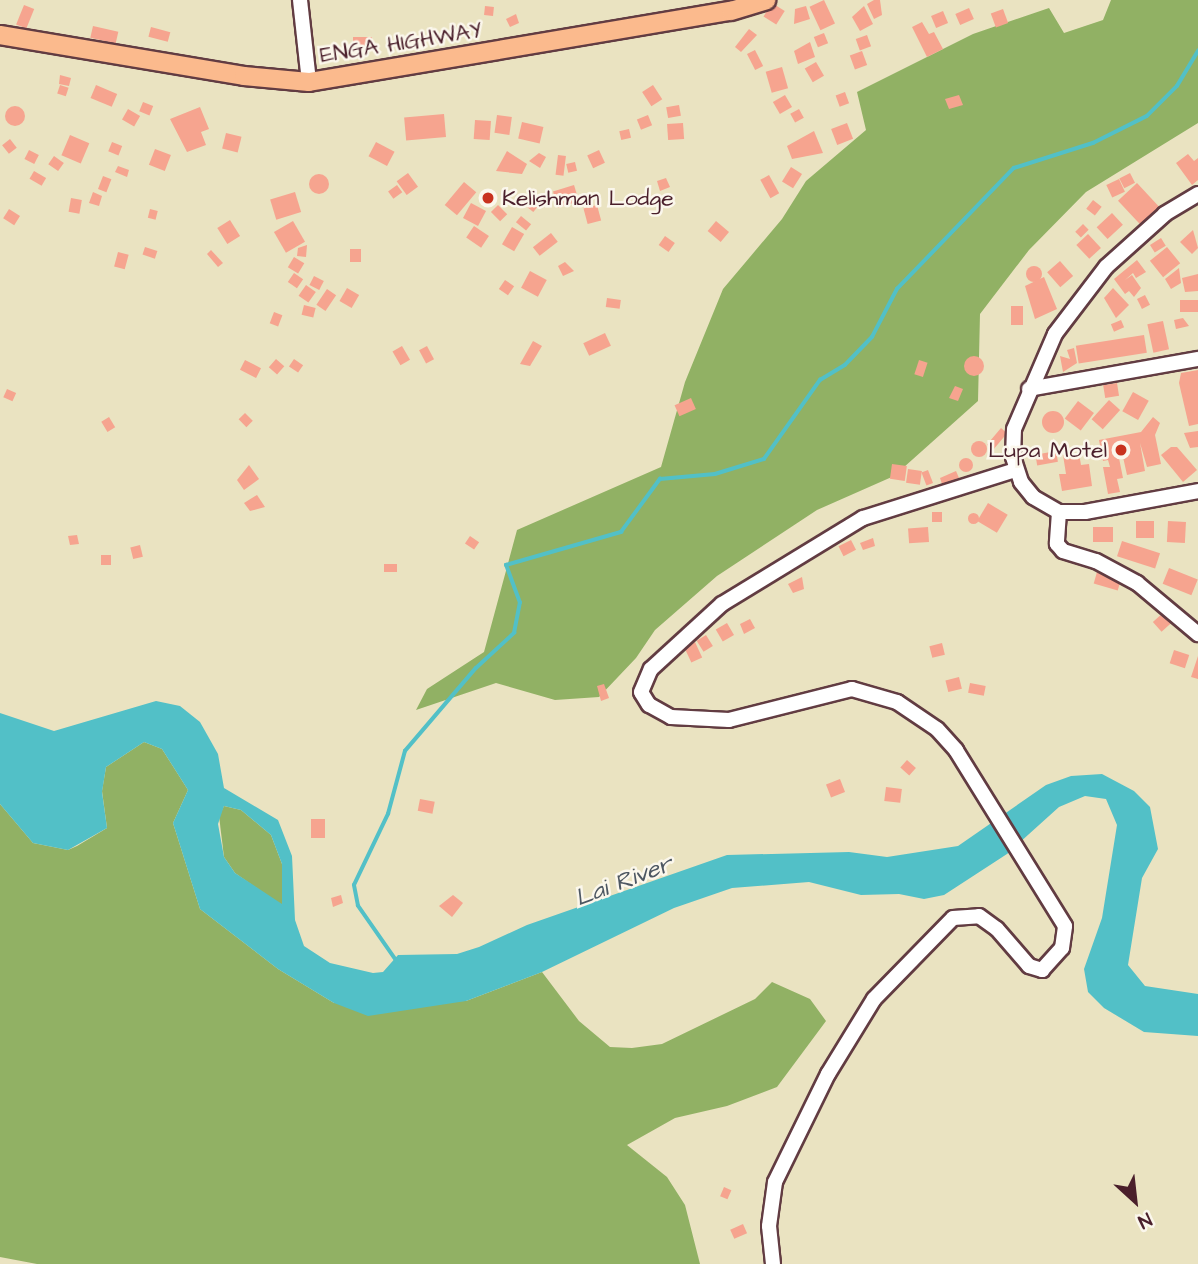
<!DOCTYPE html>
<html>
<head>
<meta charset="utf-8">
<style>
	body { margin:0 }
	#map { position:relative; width:1198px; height:1264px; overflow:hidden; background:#eae3c1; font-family:"Architects Daughter",sans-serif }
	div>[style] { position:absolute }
	.forest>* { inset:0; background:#91b164 }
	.water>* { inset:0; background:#52c0c7 }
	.stream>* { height:3.5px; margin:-1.75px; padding:0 1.75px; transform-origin:1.75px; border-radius:1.75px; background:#52c0c7 }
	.building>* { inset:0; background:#f6a48f; transform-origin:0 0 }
	.round { border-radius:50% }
	.roads { filter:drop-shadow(2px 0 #623c42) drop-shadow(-2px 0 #623c42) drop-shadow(0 2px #623c42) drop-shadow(0 -2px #623c42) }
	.minor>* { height:14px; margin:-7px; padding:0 7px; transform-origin:7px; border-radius:7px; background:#fff }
	.major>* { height:18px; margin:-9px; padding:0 9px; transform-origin:9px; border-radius:9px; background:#fbba8d }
	.dots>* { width:19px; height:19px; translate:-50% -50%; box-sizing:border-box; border:4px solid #fbf7ec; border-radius:50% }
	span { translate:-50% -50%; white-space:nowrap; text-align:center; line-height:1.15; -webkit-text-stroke:5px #fbf7ec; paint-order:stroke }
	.street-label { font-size:23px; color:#4a1f2b }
	.poi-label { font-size:23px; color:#4a1f2b }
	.left { translate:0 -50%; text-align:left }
	.right { translate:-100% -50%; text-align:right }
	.water-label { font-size:24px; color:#4d5762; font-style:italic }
	.north { position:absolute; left:1100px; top:1166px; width:70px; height:70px; -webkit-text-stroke:5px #fbf7ec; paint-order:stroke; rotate:153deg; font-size:19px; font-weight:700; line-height:28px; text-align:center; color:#4a1f2b }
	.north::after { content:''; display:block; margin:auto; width:24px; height:32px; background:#4a1f2b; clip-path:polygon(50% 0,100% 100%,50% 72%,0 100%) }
</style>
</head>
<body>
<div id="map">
	<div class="forest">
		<div style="clip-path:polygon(1111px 0,1198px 0,1198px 123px,1086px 192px,1029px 250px,980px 314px,978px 401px,894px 476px,817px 510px,717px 576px,655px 630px,636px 658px,599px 697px,555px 700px,496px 683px,416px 710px,427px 689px,484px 652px,517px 530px,661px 467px,685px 382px,723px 289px,782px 219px,806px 181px,866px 130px,857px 92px,973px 34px,1049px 8px,1064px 33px,1103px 20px)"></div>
		<div style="clip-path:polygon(144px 742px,162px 749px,188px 790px,173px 823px,200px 909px,278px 969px,334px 1003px,466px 1001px,542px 972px,579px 1021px,610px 1047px,632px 1048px,662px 1044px,755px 999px,772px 982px,810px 999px,826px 1021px,777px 1087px,727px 1106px,675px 1118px,627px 1145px,667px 1177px,685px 1205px,700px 1264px,37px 1264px,0 1257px,0 804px,33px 843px,68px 850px,77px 846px,107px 828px,102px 791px,106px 767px)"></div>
		<div style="clip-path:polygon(224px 806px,241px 810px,271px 835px,282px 864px,282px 906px,235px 873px,224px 857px,219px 816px)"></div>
	</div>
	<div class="water">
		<div style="clip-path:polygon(evenodd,156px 701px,180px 706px,200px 722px,218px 754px,224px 788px,278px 820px,292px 856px,295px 920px,304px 946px,330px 963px,373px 973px,383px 972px,398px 955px,457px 954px,479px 947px,527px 925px,727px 855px,849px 852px,887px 857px,958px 846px,1046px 785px,1071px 776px,1102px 774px,1134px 791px,1150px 807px,1158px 849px,1142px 878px,1128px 965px,1145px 986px,1198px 994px,1198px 1036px,1144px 1032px,1104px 1008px,1088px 992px,1084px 969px,1102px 918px,1117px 825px,1106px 799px,1085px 796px,1059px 807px,1007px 854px,944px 895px,924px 899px,899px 894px,861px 895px,809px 882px,732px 888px,674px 908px,542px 972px,466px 1001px,368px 1016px,334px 1003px,278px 969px,200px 909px,173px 823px,188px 790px,162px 749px,144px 742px,106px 767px,102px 792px,107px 828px,68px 850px,33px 843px,0 804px,0 713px,54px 731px,156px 701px,224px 806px,241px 810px,271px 835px,282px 864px,282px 904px,235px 873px,224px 857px,218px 824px,224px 806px)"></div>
	</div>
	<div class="stream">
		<div style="left:397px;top:962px;width:68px;rotate:-124.9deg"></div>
		<div style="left:358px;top:906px;width:21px;rotate:-101deg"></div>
		<div style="left:354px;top:885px;width:79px;rotate:-64.4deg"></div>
		<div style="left:388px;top:814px;width:65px;rotate:-74.9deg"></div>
		<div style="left:405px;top:751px;width:109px;rotate:-49.5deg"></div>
		<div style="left:476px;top:668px;width:52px;rotate:-42.6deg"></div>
		<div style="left:514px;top:633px;width:31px;rotate:-79deg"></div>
		<div style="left:520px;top:603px;width:40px;rotate:-110.2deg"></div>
		<div style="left:506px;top:565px;width:120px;rotate:-16deg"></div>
		<div style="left:621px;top:532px;width:66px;rotate:-53.7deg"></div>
		<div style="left:660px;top:479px;width:55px;rotate:-5.2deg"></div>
		<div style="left:715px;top:474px;width:51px;rotate:-17deg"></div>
		<div style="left:764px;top:459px;width:97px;rotate:-54.7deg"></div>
		<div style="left:820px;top:380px;width:29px;rotate:-31deg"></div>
		<div style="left:845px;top:365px;width:39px;rotate:-46deg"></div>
		<div style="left:872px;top:337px;width:54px;rotate:-62.5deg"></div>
		<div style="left:897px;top:289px;width:168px;rotate:-46deg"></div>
		<div style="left:1014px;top:168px;width:83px;rotate:-17.6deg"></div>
		<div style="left:1093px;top:143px;width:60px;rotate:-26.6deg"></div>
		<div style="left:1147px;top:116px;width:42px;rotate:-45deg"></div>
		<div style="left:1177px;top:86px;width:41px;rotate:-59deg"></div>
	</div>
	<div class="building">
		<div style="left:824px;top:0;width:26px;height:16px;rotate:65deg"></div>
		<div style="clip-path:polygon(874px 0,880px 0,882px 15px,874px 19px,867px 4px)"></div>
		<div style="left:772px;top:3px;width:15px;height:16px;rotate:32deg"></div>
		<div style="left:24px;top:5px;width:11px;height:21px;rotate:22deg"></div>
		<div style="left:485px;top:6px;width:9px;height:9px;rotate:6deg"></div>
		<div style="clip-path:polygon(806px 6px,810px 19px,794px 24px,795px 9px)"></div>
		<div style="clip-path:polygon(864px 6px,873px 24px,860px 31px,852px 17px)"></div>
		<div style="left:969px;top:8px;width:12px;height:15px;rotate:66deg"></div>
		<div style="left:1003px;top:9px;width:15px;height:13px;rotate:70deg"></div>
		<div style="left:943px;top:11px;width:13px;height:13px;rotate:67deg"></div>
		<div style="clip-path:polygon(516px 14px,519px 23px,510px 27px,506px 19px)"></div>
		<div style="clip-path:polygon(922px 22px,929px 34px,934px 32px,943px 49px,927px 57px,912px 27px)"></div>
		<div style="left:93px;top:26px;width:26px;height:12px;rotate:13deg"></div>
		<div style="left:151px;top:27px;width:20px;height:10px;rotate:15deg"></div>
		<div style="clip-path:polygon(749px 29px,757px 35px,741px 52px,735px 47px)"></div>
		<div style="left:824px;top:33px;width:11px;height:11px;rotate:68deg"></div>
		<div style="left:867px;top:35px;width:12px;height:12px;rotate:70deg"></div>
		<div style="left:372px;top:37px;width:11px;height:19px;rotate:90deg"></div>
		<div style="clip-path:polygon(810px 42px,815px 57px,798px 64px,794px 51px)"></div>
		<div style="left:755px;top:50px;width:18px;height:9px;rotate:63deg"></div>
		<div style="left:862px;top:51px;width:15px;height:13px;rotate:70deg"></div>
		<div style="left:816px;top:62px;width:16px;height:13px;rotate:60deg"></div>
		<div style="left:782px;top:67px;width:22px;height:17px;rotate:74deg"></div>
		<div style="clip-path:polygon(60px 75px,71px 78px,69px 86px,59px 84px)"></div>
		<div style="left:60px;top:85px;width:9px;height:9px;rotate:18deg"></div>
		<div style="left:96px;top:85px;width:23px;height:14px;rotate:23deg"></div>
		<div style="left:653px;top:85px;width:17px;height:13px;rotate:57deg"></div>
		<div style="left:845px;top:92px;width:12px;height:10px;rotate:70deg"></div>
		<div style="left:785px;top:95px;width:14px;height:14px;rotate:60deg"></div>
		<div style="clip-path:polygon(959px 95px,963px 105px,949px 109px,945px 99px)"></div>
		<div style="left:143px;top:102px;width:11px;height:10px;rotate:22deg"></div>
		<div style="left:679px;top:105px;width:11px;height:13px;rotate:80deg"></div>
		<div class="round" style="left:5px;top:106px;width:20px;height:20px"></div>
		<div style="clip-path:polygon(200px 107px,209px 129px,201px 132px,206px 145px,187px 152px,170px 119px)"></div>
		<div style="left:128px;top:109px;width:14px;height:12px;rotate:30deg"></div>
		<div style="left:799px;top:109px;width:10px;height:10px;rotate:61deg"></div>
		<div style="left:444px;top:114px;width:23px;height:40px;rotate:85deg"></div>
		<div style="left:497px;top:115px;width:15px;height:18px;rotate:8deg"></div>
		<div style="left:648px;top:115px;width:11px;height:12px;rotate:68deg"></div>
		<div style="left:475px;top:120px;width:16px;height:19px;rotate:4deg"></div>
		<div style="left:522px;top:122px;width:22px;height:17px;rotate:13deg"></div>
		<div style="left:683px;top:123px;width:16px;height:16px;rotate:86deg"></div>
		<div style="left:847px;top:123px;width:17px;height:17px;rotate:69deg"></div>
		<div style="left:629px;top:129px;width:9px;height:10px;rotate:77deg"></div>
		<div style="clip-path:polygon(814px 131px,823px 153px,792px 159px,787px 146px)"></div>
		<div style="left:226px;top:133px;width:16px;height:16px;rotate:14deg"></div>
		<div style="left:70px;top:135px;width:21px;height:22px;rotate:23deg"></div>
		<div style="left:10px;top:139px;width:11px;height:10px;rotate:52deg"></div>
		<div style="left:112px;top:142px;width:11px;height:10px;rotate:22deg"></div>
		<div style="left:376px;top:142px;width:21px;height:16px;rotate:28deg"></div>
		<div style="left:155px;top:149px;width:17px;height:17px;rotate:21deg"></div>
		<div style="left:29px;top:150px;width:11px;height:10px;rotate:27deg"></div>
		<div style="left:599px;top:150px;width:14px;height:13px;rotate:65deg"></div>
		<div style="clip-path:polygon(507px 151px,527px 164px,522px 174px,496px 171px)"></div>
		<div style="clip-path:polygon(539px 153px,546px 157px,540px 168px,529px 161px)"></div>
		<div style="clip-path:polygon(1188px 154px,1194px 161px,1198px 158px,1198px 180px,1192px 185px,1176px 163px)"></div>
		<div style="left:558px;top:155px;width:8px;height:20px;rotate:7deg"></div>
		<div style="left:54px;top:156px;width:12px;height:10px;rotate:35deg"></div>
		<div style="left:575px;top:162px;width:9px;height:9px;rotate:77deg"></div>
		<div style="clip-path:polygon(118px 166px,129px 170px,127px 177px,115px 172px)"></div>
		<div style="left:791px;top:167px;width:13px;height:17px;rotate:32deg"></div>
		<div style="left:34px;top:171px;width:14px;height:9px;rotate:30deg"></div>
		<div style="left:408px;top:173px;width:17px;height:14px;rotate:54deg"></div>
		<div style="left:1130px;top:173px;width:11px;height:12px;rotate:63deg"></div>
		<div class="round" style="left:309px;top:174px;width:20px;height:20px"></div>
		<div style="left:769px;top:175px;width:21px;height:10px;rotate:61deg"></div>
		<div style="left:103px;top:176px;width:9px;height:14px;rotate:21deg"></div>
		<div style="clip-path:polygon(666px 178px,670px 187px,660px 191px,657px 181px)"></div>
		<div style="left:1119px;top:179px;width:14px;height:14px;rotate:65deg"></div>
		<div style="left:464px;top:182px;width:16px;height:30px;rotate:40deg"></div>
		<div style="left:1137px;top:183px;width:33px;height:26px;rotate:47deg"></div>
		<div style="left:397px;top:185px;width:9px;height:11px;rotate:54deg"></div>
		<div style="left:574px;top:185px;width:17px;height:22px;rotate:73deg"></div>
		<div style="clip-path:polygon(93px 192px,102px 196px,99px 206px,89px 203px)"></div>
		<div style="left:295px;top:192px;width:21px;height:26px;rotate:73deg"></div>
		<div style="left:532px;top:193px;width:13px;height:14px;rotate:39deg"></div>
		<div style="left:71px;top:198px;width:11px;height:14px;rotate:10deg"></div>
		<div style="left:1093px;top:200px;width:11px;height:11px;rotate:38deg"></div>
		<div style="left:471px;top:203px;width:17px;height:17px;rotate:28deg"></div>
		<div style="left:498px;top:205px;width:13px;height:10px;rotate:45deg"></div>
		<div style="left:597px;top:205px;width:16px;height:14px;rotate:75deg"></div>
		<div style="left:9px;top:209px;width:13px;height:11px;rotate:32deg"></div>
		<div style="left:150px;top:209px;width:8px;height:9px;rotate:14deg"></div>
		<div style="left:1112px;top:213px;width:16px;height:21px;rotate:47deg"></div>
		<div style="left:521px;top:216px;width:13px;height:8px;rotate:39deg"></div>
		<div style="left:230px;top:220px;width:19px;height:15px;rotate:58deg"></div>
		<div style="left:293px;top:221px;width:24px;height:22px;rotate:60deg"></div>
		<div style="left:716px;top:221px;width:17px;height:13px;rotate:40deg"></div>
		<div style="left:1083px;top:224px;width:8px;height:11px;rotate:45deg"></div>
		<div style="left:474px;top:226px;width:18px;height:14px;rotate:34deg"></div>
		<div style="left:512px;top:227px;width:14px;height:20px;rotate:30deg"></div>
		<div style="clip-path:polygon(1193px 230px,1198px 248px,1192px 254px,1180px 242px)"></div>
		<div style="left:551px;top:233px;width:11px;height:23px;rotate:52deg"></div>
		<div style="left:1088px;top:234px;width:19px;height:16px;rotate:47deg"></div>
		<div style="left:665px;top:236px;width:12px;height:11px;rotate:35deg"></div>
		<div style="left:1161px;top:238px;width:9px;height:13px;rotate:58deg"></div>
		<div style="clip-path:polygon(307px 245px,306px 257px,297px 256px,298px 248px)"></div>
		<div style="left:145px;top:247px;width:13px;height:8px;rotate:18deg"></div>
		<div style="left:1167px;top:247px;width:21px;height:22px;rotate:51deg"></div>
		<div style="left:350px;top:249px;width:11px;height:13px"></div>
		<div style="clip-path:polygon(211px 250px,223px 263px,218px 267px,207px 254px)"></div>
		<div style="left:118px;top:252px;width:11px;height:15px;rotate:15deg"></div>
		<div style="left:294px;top:257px;width:12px;height:12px;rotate:31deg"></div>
		<div style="clip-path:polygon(1137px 260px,1146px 272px,1136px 278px,1133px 273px,1125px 280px,1132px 275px,1141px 288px,1134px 297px,1129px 291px,1125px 294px,1114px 279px)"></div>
		<div style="left:1060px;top:261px;width:20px;height:17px;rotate:49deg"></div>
		<div style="clip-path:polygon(565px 262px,574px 271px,563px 276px,558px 266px)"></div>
		<div class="round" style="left:1026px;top:266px;width:16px;height:16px"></div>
		<div style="clip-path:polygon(1179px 268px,1181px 283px,1171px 289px,1165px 279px)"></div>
		<div style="left:530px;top:271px;width:19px;height:19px;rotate:28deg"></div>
		<div style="left:294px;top:273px;width:11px;height:11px;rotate:34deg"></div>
		<div style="clip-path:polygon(1198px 274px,1198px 291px,1185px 292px,1182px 278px)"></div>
		<div style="left:314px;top:276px;width:11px;height:10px;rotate:27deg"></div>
		<div style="clip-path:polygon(1044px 277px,1057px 309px,1035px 319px,1025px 286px)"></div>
		<div style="left:505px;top:280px;width:11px;height:11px;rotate:34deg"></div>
		<div style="left:306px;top:285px;width:12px;height:13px;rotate:35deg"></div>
		<div style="left:347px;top:288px;width:14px;height:15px;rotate:30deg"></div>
		<div style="clip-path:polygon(1113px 288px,1129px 305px,1116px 318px,1104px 298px)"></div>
		<div style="left:327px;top:289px;width:11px;height:19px;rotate:34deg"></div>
		<div style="left:1145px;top:295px;width:11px;height:9px;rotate:63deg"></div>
		<div style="left:607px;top:298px;width:14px;height:9px;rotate:8deg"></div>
		<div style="left:1198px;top:300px;width:12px;height:18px;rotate:90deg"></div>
		<div style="left:304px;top:305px;width:12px;height:10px;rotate:14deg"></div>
		<div style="left:1011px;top:306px;width:12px;height:19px"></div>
		<div style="left:274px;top:312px;width:9px;height:12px;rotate:21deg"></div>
		<div style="clip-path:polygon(1183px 318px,1189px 326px,1176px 329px,1174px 320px)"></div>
		<div style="left:1121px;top:320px;width:8px;height:11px;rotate:67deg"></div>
		<div style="left:1163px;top:321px;width:29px;height:16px;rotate:78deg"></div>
		<div style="left:605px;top:333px;width:14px;height:24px;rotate:65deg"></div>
		<div style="left:1144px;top:335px;width:18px;height:69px;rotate:81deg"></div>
		<div style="clip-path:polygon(533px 341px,542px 346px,530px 366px,520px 364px)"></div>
		<div style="left:402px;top:346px;width:16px;height:11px;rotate:60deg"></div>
		<div style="left:427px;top:346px;width:15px;height:9px;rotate:62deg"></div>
		<div style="clip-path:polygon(1074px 348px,1077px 363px,1063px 372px,1060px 356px,1070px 359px,1067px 350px)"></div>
		<div class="round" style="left:964px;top:356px;width:20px;height:20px"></div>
		<div style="left:276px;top:359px;width:11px;height:11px;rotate:41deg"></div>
		<div style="left:294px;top:359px;width:11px;height:9px;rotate:34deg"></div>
		<div style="left:245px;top:360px;width:18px;height:11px;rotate:27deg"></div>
		<div style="left:919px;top:360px;width:9px;height:15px;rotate:18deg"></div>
		<div style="clip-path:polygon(1198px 370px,1198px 424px,1189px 426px,1179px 383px,1181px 373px)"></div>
		<div style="left:1117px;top:383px;width:13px;height:14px;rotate:81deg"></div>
		<div style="clip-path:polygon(955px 386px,963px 389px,958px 401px,949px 398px)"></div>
		<div style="left:7px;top:389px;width:10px;height:9px;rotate:24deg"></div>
		<div style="left:1133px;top:392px;width:18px;height:22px;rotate:29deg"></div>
		<div style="left:691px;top:398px;width:12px;height:18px;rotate:66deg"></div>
		<div style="left:1109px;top:400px;width:15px;height:26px;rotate:42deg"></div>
		<div style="left:1078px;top:401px;width:20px;height:22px;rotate:37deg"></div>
		<div class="round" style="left:1042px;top:411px;width:22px;height:22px"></div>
		<div style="left:245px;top:413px;width:11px;height:9px;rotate:45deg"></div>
		<div style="left:109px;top:417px;width:12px;height:9px;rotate:59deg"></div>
		<div style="clip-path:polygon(1153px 417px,1160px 423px,1155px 435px,1161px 464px,1147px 467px,1140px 443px,1145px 471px,1127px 475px,1123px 457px,1119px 458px,1123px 478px,1117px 479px,1120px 492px,1108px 494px,1103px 467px,1110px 467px,1108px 460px,1103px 461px,1099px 440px,1141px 432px)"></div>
		<div style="left:1001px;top:428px;width:8px;height:22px;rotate:40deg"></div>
		<div style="clip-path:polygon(1198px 431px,1198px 447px,1190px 448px,1184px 433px)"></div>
		<div class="round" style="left:971px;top:441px;width:16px;height:16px"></div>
		<div style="clip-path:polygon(1171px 447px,1177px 447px,1197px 470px,1183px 482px,1161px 455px)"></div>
		<div style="left:1056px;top:451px;width:11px;height:21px;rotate:80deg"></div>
		<div style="clip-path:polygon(1079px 453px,1081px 465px,1089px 464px,1092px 486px,1062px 491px,1059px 474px,1066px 474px,1063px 455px)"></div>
		<div class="round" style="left:959px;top:458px;width:14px;height:14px"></div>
		<div style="left:892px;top:464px;width:15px;height:15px;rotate:8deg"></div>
		<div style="clip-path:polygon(249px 465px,259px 479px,244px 490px,237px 480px)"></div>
		<div style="left:908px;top:469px;width:14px;height:14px;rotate:8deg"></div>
		<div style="left:928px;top:470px;width:14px;height:7px;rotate:69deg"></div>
		<div style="clip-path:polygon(956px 471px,959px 478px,942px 484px,940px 478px)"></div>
		<div style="clip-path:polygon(257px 495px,265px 507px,250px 511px,244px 503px)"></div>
		<div style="left:988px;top:503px;width:23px;height:21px;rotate:31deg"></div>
		<div style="left:932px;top:512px;width:10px;height:10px"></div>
		<div class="round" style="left:967.5px;top:512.5px;width:11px;height:11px"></div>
		<div style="left:1154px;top:521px;width:17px;height:18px;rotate:90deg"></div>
		<div style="left:1168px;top:521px;width:18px;height:21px;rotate:3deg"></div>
		<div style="left:928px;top:527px;width:15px;height:20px;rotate:86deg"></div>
		<div style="left:1113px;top:527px;width:15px;height:20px;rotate:90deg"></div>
		<div style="clip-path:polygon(77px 535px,79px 544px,70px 545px,68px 536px)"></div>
		<div style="left:470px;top:536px;width:11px;height:9px;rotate:34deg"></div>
		<div style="clip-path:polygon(873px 538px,875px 546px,863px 550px,860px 543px)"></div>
		<div style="left:851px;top:540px;width:11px;height:14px;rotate:63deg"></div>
		<div style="left:1122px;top:541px;width:40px;height:16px;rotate:18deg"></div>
		<div style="left:140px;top:545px;width:12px;height:10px;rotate:76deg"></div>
		<div style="left:101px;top:555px;width:10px;height:10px"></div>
		<div style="left:397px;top:564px;width:8px;height:13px;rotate:90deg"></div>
		<div style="left:1169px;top:568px;width:31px;height:17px;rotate:22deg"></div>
		<div style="left:1097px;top:572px;width:25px;height:12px;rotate:16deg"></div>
		<div style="clip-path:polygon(802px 577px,804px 589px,793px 593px,788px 584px)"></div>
		<div style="left:1164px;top:612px;width:13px;height:15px;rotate:48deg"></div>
		<div style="clip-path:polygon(750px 619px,755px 628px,744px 634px,740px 624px)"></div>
		<div style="left:727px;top:623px;width:14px;height:13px;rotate:60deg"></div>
		<div style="left:706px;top:635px;width:13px;height:11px;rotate:58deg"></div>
		<div style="left:695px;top:642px;width:17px;height:12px;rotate:65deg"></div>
		<div style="left:942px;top:643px;width:12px;height:13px;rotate:76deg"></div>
		<div style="left:1174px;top:650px;width:16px;height:14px;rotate:18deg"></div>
		<div style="clip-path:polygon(1198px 656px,1198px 679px,1191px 677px)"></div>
		<div style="left:959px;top:677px;width:12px;height:14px;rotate:76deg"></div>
		<div style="left:970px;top:683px;width:16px;height:10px;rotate:11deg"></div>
		<div style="clip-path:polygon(604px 684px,609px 698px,601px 701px,597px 686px)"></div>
		<div style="left:907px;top:760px;width:12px;height:10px;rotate:42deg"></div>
		<div style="left:840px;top:779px;width:14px;height:15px;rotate:69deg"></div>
		<div style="left:886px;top:787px;width:16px;height:14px;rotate:7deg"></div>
		<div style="left:420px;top:799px;width:15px;height:12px;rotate:11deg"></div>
		<div style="left:311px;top:819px;width:14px;height:19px"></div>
		<div style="clip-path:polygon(341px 895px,343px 903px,333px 907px,331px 898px)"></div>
		<div style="clip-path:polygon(453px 895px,463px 903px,452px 917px,439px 906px)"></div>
		<div style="left:724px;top:1187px;width:8px;height:10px;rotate:23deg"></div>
		<div style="left:743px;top:1224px;width:10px;height:14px;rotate:66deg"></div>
	</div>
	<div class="roads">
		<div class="minor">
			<div style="left:300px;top:0;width:82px;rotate:83.7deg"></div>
			<div style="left:1198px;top:194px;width:39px;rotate:149deg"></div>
			<div style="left:1165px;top:214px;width:79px;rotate:138.1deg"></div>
			<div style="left:1106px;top:267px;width:84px;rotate:127.3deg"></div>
			<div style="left:1055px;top:334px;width:103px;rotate:113.3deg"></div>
			<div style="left:1014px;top:429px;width:28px;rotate:92deg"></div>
			<div style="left:1013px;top:457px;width:26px;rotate:72deg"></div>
			<div style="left:1021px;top:482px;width:19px;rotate:51deg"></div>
			<div style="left:1033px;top:497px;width:30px;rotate:30deg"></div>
			<div style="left:1059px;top:512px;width:26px"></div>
			<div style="left:1085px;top:512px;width:115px;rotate:-10.5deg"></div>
			<div style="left:1029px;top:389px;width:172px;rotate:-10.1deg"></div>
			<div style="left:1059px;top:512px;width:32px;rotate:94deg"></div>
			<div style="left:1057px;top:544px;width:9px;rotate:49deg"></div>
			<div style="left:1063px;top:551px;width:34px;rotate:17deg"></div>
			<div style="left:1096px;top:561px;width:47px;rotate:28.2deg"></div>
			<div style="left:1137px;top:583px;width:80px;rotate:39.9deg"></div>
			<div style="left:773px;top:1264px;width:38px;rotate:-96deg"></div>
			<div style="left:769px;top:1226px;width:44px;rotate:-82.2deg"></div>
			<div style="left:775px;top:1182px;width:120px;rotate:-63.9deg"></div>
			<div style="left:828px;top:1074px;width:88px;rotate:-58.5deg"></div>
			<div style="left:874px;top:999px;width:113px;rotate:-45.7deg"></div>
			<div style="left:953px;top:918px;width:26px;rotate:-4deg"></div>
			<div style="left:979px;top:916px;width:22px;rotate:36deg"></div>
			<div style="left:997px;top:929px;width:49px;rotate:49.1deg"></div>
			<div style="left:1029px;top:966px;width:14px;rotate:17deg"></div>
			<div style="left:1042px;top:970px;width:30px;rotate:-48deg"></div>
			<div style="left:1062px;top:948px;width:22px;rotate:-82deg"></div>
			<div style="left:1065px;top:926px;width:207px;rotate:-121.8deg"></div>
			<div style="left:956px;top:750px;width:28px;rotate:-132deg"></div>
			<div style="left:937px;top:729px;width:48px;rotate:-146deg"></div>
			<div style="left:897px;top:702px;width:47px;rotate:-163.9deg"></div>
			<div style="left:852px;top:689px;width:127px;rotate:165.9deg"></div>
			<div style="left:729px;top:720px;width:58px;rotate:-177deg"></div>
			<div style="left:671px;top:717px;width:25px;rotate:-151deg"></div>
			<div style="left:649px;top:705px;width:15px;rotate:-122deg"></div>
			<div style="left:641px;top:692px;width:25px;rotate:-67deg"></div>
			<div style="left:651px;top:669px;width:96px;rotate:-42.5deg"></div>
			<div style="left:722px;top:604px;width:165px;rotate:-31.4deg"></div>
			<div style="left:863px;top:518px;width:159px;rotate:-17.5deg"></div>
		</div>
		<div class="major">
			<div style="left:0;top:35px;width:247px;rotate:9.5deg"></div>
			<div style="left:244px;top:76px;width:65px;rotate:5.3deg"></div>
			<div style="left:309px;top:82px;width:428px;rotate:-9.6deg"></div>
			<div style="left:731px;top:11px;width:37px;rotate:-17deg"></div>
		</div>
	</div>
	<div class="dots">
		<div style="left:488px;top:198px;background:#c8321e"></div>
		<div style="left:1121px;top:450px;background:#c8321e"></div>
	</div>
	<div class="street-label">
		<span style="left:401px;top:43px;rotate:-9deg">ENGA HIGHWAY</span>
	</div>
	<div class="poi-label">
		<span class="left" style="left:502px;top:198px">Kelishman Lodge</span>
		<span class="right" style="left:1107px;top:450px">Lupa Motel</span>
	</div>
	<div class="water-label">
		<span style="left:624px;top:882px;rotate:-21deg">Lai River</span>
	</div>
	<div class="north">N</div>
</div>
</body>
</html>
